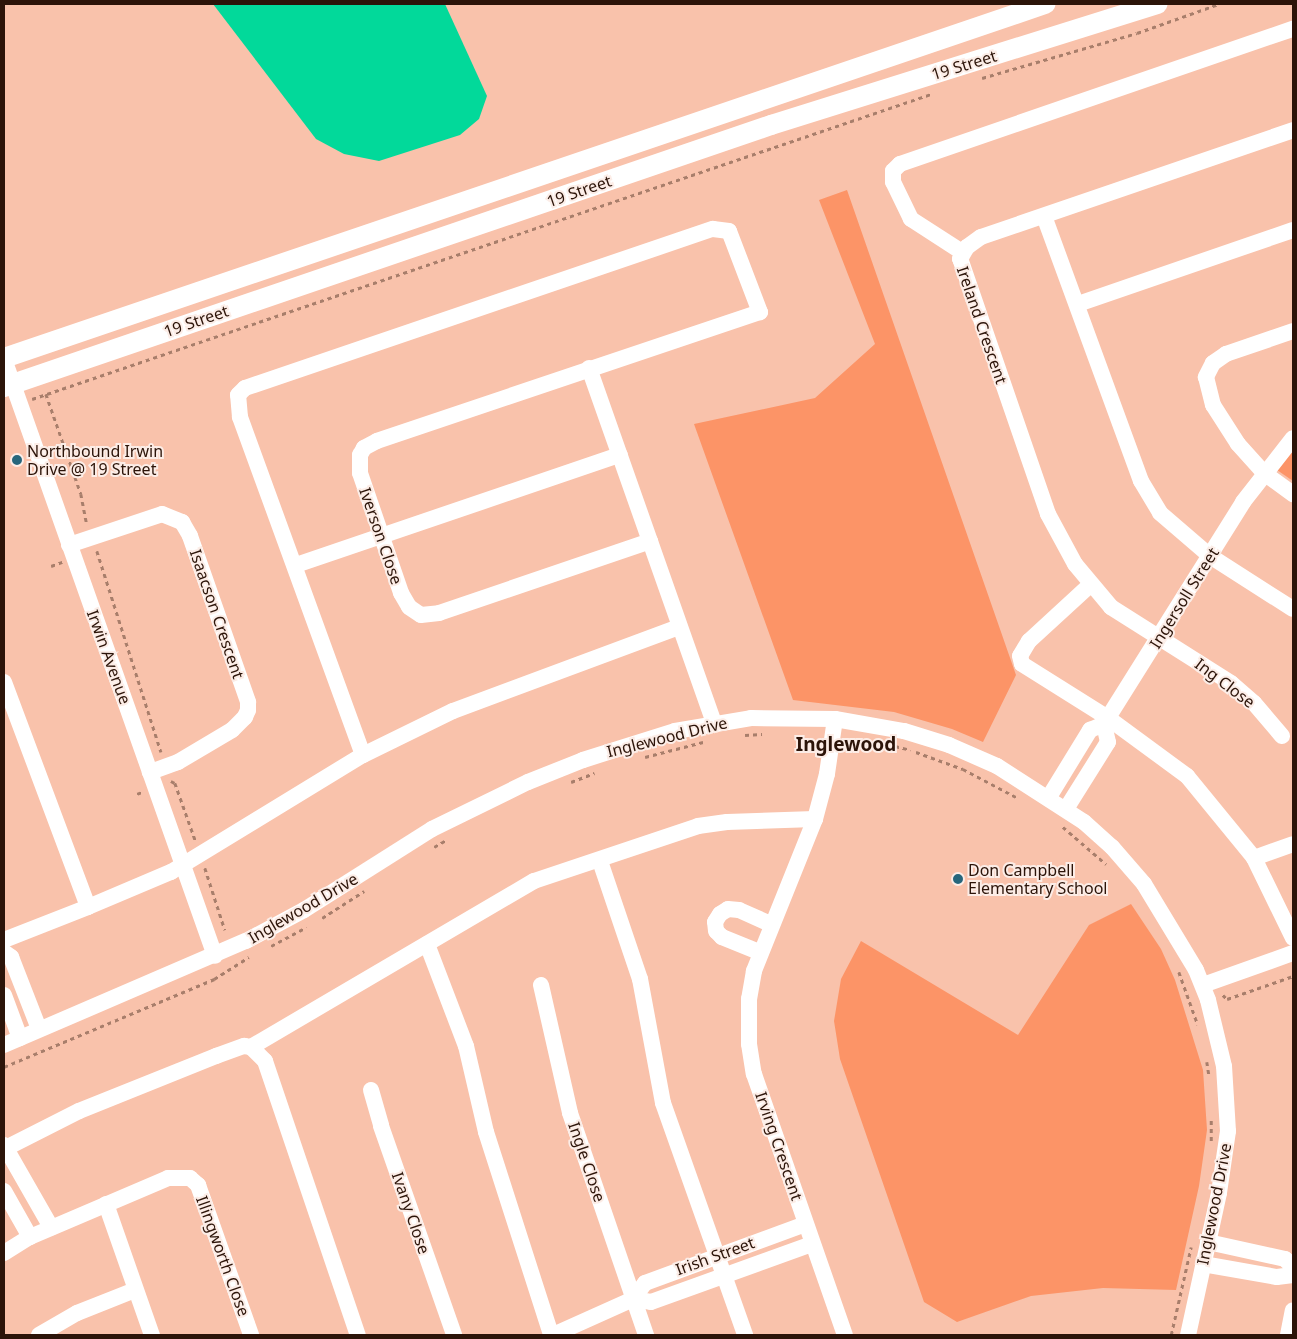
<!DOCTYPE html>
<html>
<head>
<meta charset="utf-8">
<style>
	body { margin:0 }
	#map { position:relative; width:1297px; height:1339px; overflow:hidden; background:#f9c2ab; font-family:"Noto Sans",sans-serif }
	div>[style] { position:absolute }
	.green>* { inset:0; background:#fc9467 }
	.water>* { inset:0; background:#02d99a }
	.path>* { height:2.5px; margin-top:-1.25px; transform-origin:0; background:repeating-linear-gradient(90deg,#a87e6b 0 4px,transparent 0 8px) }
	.minor>* { height:16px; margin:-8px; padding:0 8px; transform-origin:8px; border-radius:8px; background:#fff }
	.major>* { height:20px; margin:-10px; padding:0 10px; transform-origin:10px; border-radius:10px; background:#fff }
	.dots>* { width:14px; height:14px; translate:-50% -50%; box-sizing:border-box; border:2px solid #fcede7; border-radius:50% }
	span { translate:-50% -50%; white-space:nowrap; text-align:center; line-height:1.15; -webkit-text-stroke:4px #fcede7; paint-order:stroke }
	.street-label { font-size:16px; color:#2c1409 }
	.poi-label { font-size:16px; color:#2c1409 }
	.left { translate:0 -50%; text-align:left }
	.quarter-label { font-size:19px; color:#2c1409; font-weight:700 }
	.frame { position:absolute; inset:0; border:5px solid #2c1409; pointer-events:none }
</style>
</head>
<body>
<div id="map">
	<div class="green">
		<div style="clip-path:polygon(847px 190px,1016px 675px,983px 742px,952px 729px,894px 712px,793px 700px,694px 424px,815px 398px,875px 344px,819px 200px)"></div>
		<div style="clip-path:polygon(1293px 449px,1293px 481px,1277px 470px)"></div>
		<div style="clip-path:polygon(1131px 904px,1161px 949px,1175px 980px,1203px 1070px,1207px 1130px,1199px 1186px,1176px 1290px,1103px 1288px,1031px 1296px,957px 1322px,924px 1302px,840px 1059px,834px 1021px,841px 979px,861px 941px,1018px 1035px,1089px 925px)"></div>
	</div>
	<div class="water">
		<div style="clip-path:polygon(213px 4px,445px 4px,487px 96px,479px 119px,460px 135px,379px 161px,344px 154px,316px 139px)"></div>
	</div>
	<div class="path">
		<div style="left:982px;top:78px;width:161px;rotate:-16.2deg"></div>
		<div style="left:1137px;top:33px;width:87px;rotate:-19.5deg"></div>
		<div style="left:46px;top:394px;width:106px;rotate:70.7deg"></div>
		<div style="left:81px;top:494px;width:31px;rotate:79deg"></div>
		<div style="left:32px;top:399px;width:949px;rotate:-18.74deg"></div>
		<div style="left:97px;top:551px;width:211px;rotate:72.3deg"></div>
		<div style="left:51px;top:566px;width:12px;rotate:-20deg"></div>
		<div style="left:745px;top:735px;width:17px;rotate:-3deg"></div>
		<div style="left:895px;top:746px;width:16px;rotate:14deg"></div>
		<div style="left:916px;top:752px;width:50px;rotate:19.9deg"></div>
		<div style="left:963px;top:769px;width:60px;rotate:27.8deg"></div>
		<div style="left:645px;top:757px;width:60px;rotate:-14.5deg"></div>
		<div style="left:171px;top:781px;width:4px;rotate:27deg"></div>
		<div style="left:175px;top:783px;width:63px;rotate:70.4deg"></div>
		<div style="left:571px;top:782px;width:25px;rotate:-21deg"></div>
		<div style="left:137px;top:794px;width:5px;rotate:-22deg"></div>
		<div style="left:1063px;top:827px;width:57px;rotate:40.7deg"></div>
		<div style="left:434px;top:847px;width:14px;rotate:-30deg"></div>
		<div style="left:205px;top:868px;width:65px;rotate:72.1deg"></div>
		<div style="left:322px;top:918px;width:50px;rotate:-32.7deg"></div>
		<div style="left:271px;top:946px;width:40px;rotate:-28deg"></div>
		<div style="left:1179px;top:972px;width:56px;rotate:70.3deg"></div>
		<div style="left:1223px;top:995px;width:6px;rotate:45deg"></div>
		<div style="left:1227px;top:999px;width:70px;rotate:-19.2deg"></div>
		<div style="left:1207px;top:1062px;width:12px;rotate:81deg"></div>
		<div style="left:4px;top:1067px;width:228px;rotate:-22.7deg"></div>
		<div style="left:214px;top:979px;width:41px;rotate:-32.2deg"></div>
		<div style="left:1211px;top:1141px;width:22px;rotate:-90deg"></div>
		<div style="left:1171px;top:1335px;width:90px;rotate:-77.2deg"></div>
	</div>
	<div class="minor">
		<div style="left:1044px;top:216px;width:282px;rotate:69.9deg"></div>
		<div style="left:1141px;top:481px;width:37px;rotate:59deg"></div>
		<div style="left:1160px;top:513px;width:66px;rotate:40.7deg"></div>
		<div style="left:1210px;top:556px;width:98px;rotate:32.6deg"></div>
		<div style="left:962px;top:252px;width:61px;rotate:-147.1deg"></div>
		<div style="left:911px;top:219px;width:41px;rotate:-115.9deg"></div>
		<div style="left:893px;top:182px;width:11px;rotate:-90deg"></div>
		<div style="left:893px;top:171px;width:10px;rotate:-45deg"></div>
		<div style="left:900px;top:164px;width:416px;rotate:-19deg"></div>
		<div style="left:1078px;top:304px;width:227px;rotate:-19deg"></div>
		<div style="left:1293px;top:331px;width:71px;rotate:161.1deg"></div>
		<div style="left:1226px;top:354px;width:16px;rotate:145deg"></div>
		<div style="left:1213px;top:363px;width:16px;rotate:117deg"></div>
		<div style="left:1206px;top:377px;width:29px;rotate:76deg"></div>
		<div style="left:1213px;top:405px;width:46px;rotate:57.3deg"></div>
		<div style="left:1238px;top:444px;width:39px;rotate:48deg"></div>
		<div style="left:1264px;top:473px;width:36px;rotate:36deg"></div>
		<div style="left:4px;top:359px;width:633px;rotate:70.53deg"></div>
		<div style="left:589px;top:368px;width:376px;rotate:70.6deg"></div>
		<div style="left:69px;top:545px;width:98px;rotate:-18.4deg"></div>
		<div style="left:162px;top:514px;width:22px;rotate:22deg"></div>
		<div style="left:182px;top:522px;width:16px;rotate:60deg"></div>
		<div style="left:190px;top:536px;width:176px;rotate:70.7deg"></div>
		<div style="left:248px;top:702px;width:8px;rotate:90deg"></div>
		<div style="left:248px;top:710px;width:8px;rotate:113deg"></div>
		<div style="left:245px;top:717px;width:18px;rotate:135deg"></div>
		<div style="left:232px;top:730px;width:63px;rotate:149.3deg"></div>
		<div style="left:178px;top:762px;width:30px;rotate:160deg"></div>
		<div style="left:296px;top:565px;width:342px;rotate:-18.8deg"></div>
		<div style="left:1090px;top:585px;width:83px;rotate:137.4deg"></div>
		<div style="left:1029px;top:641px;width:17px;rotate:121deg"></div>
		<div style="left:1020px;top:656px;width:8px;rotate:76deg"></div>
		<div style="left:1022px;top:664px;width:102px;rotate:32.1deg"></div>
		<div style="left:1108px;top:718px;width:98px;rotate:36.3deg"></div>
		<div style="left:1187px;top:776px;width:106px;rotate:50.7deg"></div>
		<div style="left:1254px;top:858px;width:89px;rotate:64deg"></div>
		<div style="left:4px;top:682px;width:240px;rotate:69.5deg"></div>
		<div style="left:88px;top:907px;width:90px;rotate:-22.9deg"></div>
		<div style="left:171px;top:872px;width:225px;rotate:-31.4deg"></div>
		<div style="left:363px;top:755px;width:100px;rotate:-26.1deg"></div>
		<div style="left:453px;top:711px;width:241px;rotate:-20.4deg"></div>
		<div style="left:835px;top:719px;width:56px;rotate:98.3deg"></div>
		<div style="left:827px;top:774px;width:47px;rotate:104.9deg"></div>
		<div style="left:815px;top:819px;width:164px;rotate:111.9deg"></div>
		<div style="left:754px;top:971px;width:28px;rotate:100deg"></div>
		<div style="left:749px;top:999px;width:45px;rotate:90deg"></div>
		<div style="left:749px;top:1044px;width:30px;rotate:81deg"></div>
		<div style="left:754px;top:1074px;width:276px;rotate:70.8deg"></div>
		<div style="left:1282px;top:736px;width:43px;rotate:-130.3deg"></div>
		<div style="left:1254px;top:703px;width:30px;rotate:-139deg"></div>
		<div style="left:1231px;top:683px;width:142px;rotate:-147.7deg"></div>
		<div style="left:1111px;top:607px;width:56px;rotate:-129.9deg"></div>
		<div style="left:1075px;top:564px;width:57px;rotate:-118.4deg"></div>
		<div style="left:1048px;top:514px;width:270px;rotate:-109deg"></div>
		<div style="left:960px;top:259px;width:14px;rotate:-60deg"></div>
		<div style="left:967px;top:247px;width:17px;rotate:-36deg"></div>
		<div style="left:981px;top:237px;width:330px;rotate:-18.9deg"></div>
		<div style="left:363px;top:755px;width:360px;rotate:-110deg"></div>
		<div style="left:240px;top:417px;width:22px;rotate:-95deg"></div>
		<div style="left:238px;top:395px;width:10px;rotate:-45deg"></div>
		<div style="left:245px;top:388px;width:494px;rotate:-18.8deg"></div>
		<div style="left:713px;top:229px;width:16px;rotate:7deg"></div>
		<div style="left:729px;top:231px;width:87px;rotate:69.1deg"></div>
		<div style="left:760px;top:312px;width:404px;rotate:161.4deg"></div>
		<div style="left:377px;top:441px;width:15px;rotate:152deg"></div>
		<div style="left:364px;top:448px;width:8px;rotate:120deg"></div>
		<div style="left:360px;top:455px;width:18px;rotate:90deg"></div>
		<div style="left:360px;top:473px;width:127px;rotate:71.1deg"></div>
		<div style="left:401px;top:593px;width:16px;rotate:60deg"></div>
		<div style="left:409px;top:607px;width:14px;rotate:34deg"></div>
		<div style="left:421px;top:615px;width:18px;rotate:-6deg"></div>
		<div style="left:439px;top:613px;width:223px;rotate:-18.8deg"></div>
		<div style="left:1049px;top:797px;width:79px;rotate:-58.5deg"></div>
		<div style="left:1090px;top:730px;width:15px;rotate:-23deg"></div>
		<div style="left:1104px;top:724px;width:262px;rotate:-57.9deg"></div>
		<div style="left:1243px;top:502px;width:81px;rotate:-52deg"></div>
		<div style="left:1066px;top:809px;width:79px;rotate:-57.9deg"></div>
		<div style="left:1108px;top:742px;width:18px;rotate:-103deg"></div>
		<div style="left:1254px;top:858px;width:41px;rotate:-19.7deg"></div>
		<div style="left:600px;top:861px;width:125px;rotate:71.3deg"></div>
		<div style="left:640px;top:979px;width:126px;rotate:79.5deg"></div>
		<div style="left:663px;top:1103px;width:246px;rotate:70.5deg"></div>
		<div style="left:4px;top:940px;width:90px;rotate:-21.4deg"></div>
		<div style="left:427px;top:944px;width:109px;rotate:69.1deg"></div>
		<div style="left:466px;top:1046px;width:88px;rotate:76.9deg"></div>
		<div style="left:486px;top:1132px;width:213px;rotate:72.2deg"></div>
		<div style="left:4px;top:952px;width:9px;rotate:36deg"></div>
		<div style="left:11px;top:957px;width:77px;rotate:68.7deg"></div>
		<div style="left:759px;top:952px;width:40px;rotate:-158deg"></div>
		<div style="left:722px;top:937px;width:8px;rotate:-135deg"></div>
		<div style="left:716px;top:931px;width:9px;rotate:-96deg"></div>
		<div style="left:715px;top:922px;width:9px;rotate:-58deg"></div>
		<div style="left:720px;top:914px;width:9px;rotate:-32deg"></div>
		<div style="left:728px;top:909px;width:11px;rotate:5deg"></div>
		<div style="left:739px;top:910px;width:34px;rotate:24deg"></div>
		<div style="left:541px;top:985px;width:131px;rotate:77.2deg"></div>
		<div style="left:570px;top:1113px;width:235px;rotate:71.1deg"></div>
		<div style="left:1203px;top:985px;width:96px;rotate:-19.6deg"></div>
		<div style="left:4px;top:995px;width:46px;rotate:69.6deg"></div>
		<div style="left:4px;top:1045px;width:263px;rotate:-23.3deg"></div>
		<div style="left:246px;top:941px;width:66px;rotate:-28.1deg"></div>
		<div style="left:304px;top:910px;width:151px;rotate:-32.3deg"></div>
		<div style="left:432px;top:829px;width:107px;rotate:-26.1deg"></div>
		<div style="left:528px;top:782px;width:59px;rotate:-21.8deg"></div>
		<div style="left:583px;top:760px;width:96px;rotate:-17.5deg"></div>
		<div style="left:675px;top:731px;width:77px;rotate:-9.7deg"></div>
		<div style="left:751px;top:718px;width:84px;rotate:0.7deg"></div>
		<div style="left:835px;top:719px;width:70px;rotate:9.9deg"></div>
		<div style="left:904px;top:731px;width:47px;rotate:17.3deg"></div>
		<div style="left:949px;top:745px;width:52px;rotate:23.6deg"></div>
		<div style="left:997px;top:766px;width:103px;rotate:32.8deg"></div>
		<div style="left:1084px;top:822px;width:38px;rotate:42deg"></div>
		<div style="left:1112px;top:847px;width:49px;rotate:49.1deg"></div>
		<div style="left:1144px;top:884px;width:100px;rotate:58.8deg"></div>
		<div style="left:1196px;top:970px;width:32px;rotate:68deg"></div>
		<div style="left:1208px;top:1000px;width:68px;rotate:76.4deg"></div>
		<div style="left:1224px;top:1066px;width:65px;rotate:86.5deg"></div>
		<div style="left:1228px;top:1131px;width:63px;rotate:98.3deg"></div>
		<div style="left:1219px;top:1193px;width:145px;rotate:102.3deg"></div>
		<div style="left:251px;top:1047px;width:328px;rotate:-30.4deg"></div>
		<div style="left:534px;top:881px;width:173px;rotate:-18.5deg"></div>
		<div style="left:698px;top:826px;width:29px;rotate:-8deg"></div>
		<div style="left:727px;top:822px;width:88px;rotate:-2deg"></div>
		<div style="left:371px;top:1090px;width:37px;rotate:74deg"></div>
		<div style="left:381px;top:1126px;width:221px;rotate:70.7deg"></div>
		<div style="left:4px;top:1145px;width:95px;rotate:60.2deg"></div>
		<div style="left:4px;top:1149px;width:84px;rotate:-26.9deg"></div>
		<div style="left:79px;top:1111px;width:148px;rotate:-21.9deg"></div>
		<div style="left:216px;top:1056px;width:30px;rotate:-20deg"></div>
		<div style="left:244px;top:1046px;width:7px;rotate:8deg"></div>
		<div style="left:251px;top:1047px;width:20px;rotate:45deg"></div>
		<div style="left:265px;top:1061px;width:289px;rotate:71.3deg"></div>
		<div style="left:4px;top:1191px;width:53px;rotate:60.5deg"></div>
		<div style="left:106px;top:1204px;width:139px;rotate:70.7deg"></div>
		<div style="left:1208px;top:1242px;width:79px;rotate:12.4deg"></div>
		<div style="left:1285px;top:1259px;width:11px;rotate:45deg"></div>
		<div style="left:4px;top:1253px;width:31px;rotate:-32deg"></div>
		<div style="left:30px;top:1237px;width:150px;rotate:-23.1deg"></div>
		<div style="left:168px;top:1178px;width:22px"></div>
		<div style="left:190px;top:1178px;width:11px;rotate:41deg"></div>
		<div style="left:198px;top:1185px;width:159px;rotate:70.5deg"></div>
		<div style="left:1203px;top:1264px;width:75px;rotate:10deg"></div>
		<div style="left:1277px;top:1277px;width:16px;rotate:-7deg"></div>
		<div style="left:633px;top:1299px;width:18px;rotate:9deg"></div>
		<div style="left:651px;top:1302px;width:171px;rotate:-19.8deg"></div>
		<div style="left:39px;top:1335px;width:44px;rotate:-30.1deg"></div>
		<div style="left:77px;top:1313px;width:62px;rotate:-21.6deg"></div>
		<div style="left:553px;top:1335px;width:88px;rotate:-24.2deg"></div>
		<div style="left:633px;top:1299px;width:20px;rotate:-53deg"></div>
		<div style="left:645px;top:1283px;width:171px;rotate:-20.2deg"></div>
		<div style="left:1288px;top:1335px;width:25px;rotate:-79deg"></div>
	</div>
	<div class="major">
		<div style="left:4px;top:358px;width:1100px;rotate:-18.78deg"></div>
		<div style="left:4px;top:387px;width:811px;rotate:-18.86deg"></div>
		<div style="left:771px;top:125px;width:405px;rotate:-17.4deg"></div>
	</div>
	<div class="dots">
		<div style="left:17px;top:460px;background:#27667c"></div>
		<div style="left:958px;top:879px;background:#27667c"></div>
	</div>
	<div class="street-label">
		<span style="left:964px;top:65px;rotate:-17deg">19 Street</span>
		<span style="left:579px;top:191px;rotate:-19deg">19 Street</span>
		<span style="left:196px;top:321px;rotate:-19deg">19 Street</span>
		<span style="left:982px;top:325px;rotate:71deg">Ireland Crescent</span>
		<span style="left:381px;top:536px;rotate:71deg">Iverson Close</span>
		<span style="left:1184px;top:598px;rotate:-58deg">Ingersoll Street</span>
		<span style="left:217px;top:614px;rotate:71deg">Isaacson Crescent</span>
		<span style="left:109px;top:657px;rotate:70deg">Irwin Avenue</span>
		<span style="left:1225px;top:683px;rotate:37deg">Ing Close</span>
		<span style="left:667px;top:737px;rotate:-14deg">Inglewood Drive</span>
		<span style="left:303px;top:908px;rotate:-30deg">Inglewood Drive</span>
		<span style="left:779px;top:1146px;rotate:71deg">Irving Crescent</span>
		<span style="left:587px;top:1162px;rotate:71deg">Ingle Close</span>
		<span style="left:1214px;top:1204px;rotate:-79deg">Inglewood Drive</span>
		<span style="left:411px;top:1213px;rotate:71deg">Ivany Close</span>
		<span style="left:223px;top:1256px;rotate:70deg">Illingworth Close</span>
		<span style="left:715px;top:1256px;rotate:-20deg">Irish Street</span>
	</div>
	<div class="poi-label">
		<span class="left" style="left:27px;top:460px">Northbound Irwin<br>Drive @ 19 Street</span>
		<span class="left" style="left:968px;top:879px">Don Campbell<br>Elementary School</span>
	</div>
	<div class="quarter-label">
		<span style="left:846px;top:745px">Inglewood</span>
	</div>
	<div class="frame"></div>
</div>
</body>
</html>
